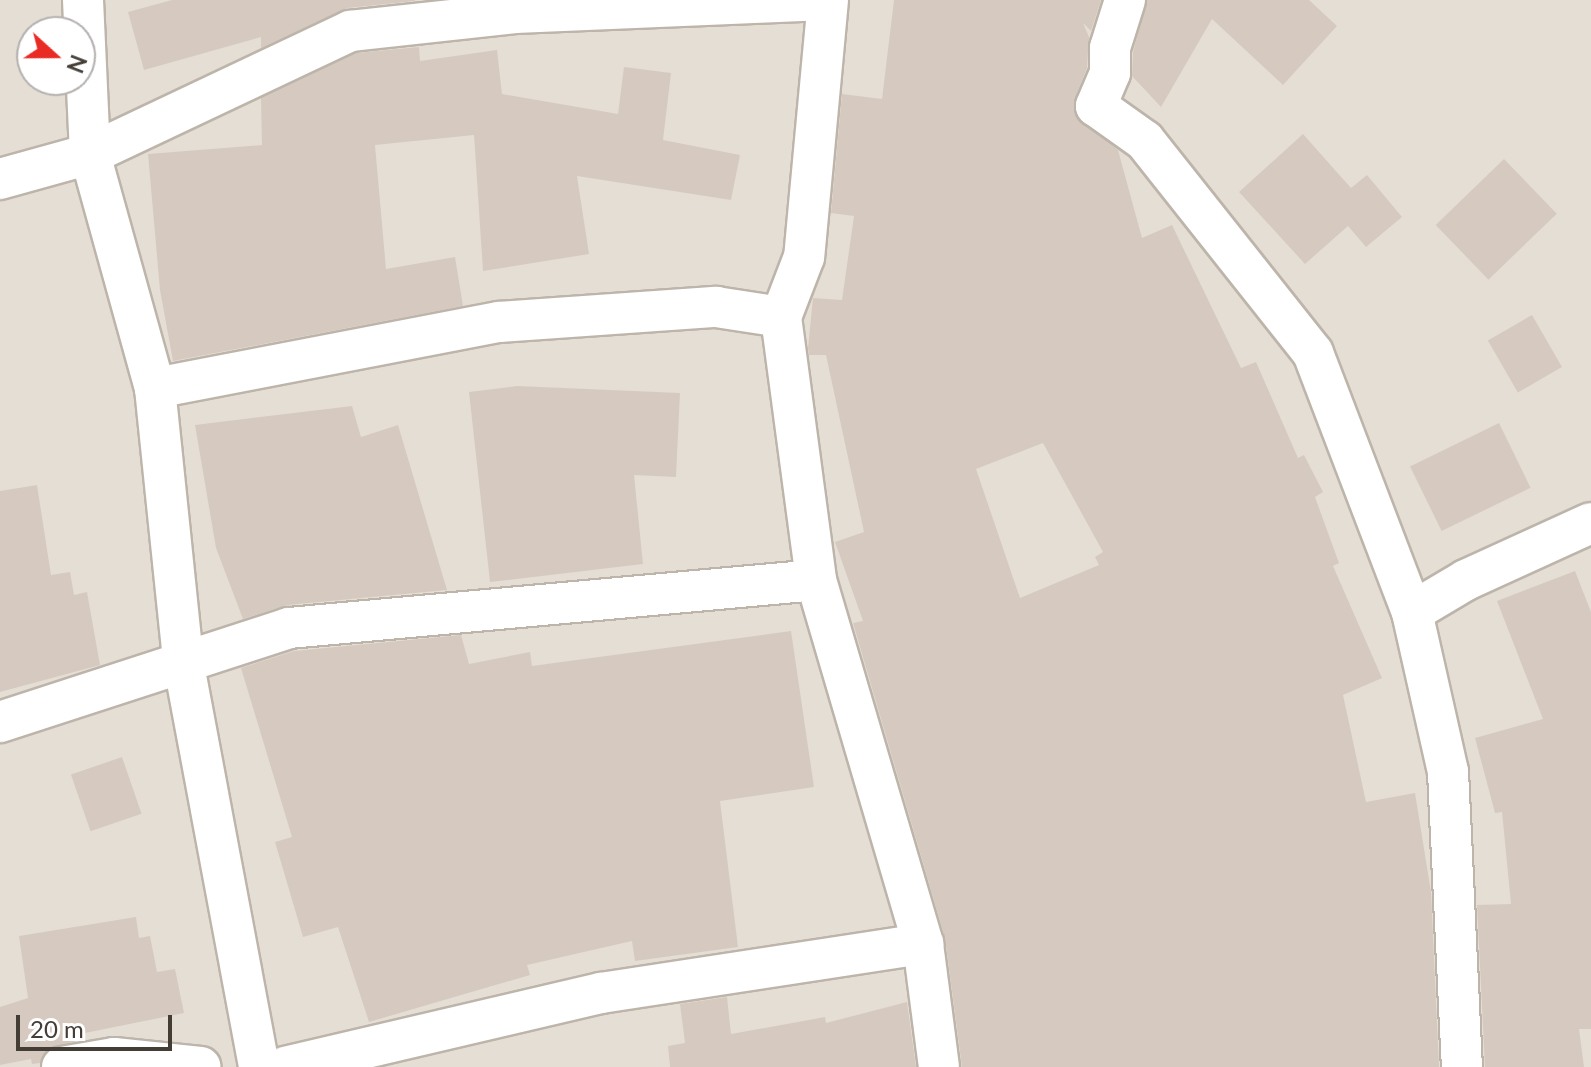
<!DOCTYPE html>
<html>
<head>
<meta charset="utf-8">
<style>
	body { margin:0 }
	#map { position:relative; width:1591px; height:1067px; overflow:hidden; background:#f2ede7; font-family:Lato,sans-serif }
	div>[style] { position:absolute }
	.residential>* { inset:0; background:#e5ded5 }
	.building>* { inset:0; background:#d6cac0; transform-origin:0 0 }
	.roads { filter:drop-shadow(2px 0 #bdb4aa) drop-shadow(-2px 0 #bdb4aa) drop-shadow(0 2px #bdb4aa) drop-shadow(0 -2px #bdb4aa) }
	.street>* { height:40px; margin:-20px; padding:0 20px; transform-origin:20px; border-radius:20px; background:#fff }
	span { translate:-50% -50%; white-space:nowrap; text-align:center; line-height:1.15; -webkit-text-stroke:6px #fff; paint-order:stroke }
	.north { position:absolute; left:16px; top:16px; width:80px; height:80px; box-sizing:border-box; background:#fff; border:2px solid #b4b1af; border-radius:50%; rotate:111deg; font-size:22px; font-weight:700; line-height:32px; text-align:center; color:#443d36 }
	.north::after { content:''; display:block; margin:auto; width:28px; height:36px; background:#e92b26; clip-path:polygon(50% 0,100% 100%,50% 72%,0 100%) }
	.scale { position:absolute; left:16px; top:1015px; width:156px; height:36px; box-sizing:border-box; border:4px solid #443d36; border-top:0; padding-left:10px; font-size:24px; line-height:28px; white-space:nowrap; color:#443d36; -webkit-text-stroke:6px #fff; paint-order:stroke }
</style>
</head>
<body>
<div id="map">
	<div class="residential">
		<div style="clip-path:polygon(evenodd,0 0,1591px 0,1591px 1067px,0 1067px,0 0,32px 32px,80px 32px,80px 80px,32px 80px,32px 32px)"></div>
	</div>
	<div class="building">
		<div style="clip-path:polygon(172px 0,415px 0,415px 1px,347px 8px,261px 48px,261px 37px,144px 70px,128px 12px)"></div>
		<div style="clip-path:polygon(evenodd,894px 0,1101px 0,1091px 31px,1083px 23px,1089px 37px,1087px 68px,1075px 98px,1076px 116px,1118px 150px,1142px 238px,1172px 225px,1241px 368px,1256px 362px,1298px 458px,1304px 455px,1323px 492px,1315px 497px,1339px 563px,1333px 566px,1382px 678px,1343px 695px,1366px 802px,1415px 793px,1431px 892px,1439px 1067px,962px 1067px,945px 938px,853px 623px,863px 621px,835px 542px,864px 532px,826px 355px,809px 355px,808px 348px,813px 298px,842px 300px,854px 216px,831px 213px,842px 94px,882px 99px,894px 0,1043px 443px,1103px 552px,1095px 557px,1099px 565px,1020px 598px,976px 469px,1043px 443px)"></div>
		<div style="clip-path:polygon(1147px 0,1309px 0,1337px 26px,1283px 85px,1212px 19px,1161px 107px,1132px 76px,1133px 52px)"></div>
		<div style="clip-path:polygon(419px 47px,420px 61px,497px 50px,502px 94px,618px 114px,624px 67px,671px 73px,663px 140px,740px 155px,731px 200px,577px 176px,589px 254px,483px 271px,474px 135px,375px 145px,386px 269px,455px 257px,463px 306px,173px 361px,160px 290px,148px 154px,262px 145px,261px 98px,356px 53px)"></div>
		<div style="clip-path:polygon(1303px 134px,1351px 188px,1367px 175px,1402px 217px,1366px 247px,1348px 226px,1305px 264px,1239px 192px)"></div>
		<div style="left:1504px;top:159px;width:76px;height:95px;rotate:46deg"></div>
		<div style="left:1532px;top:315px;width:60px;height:51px;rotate:60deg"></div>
		<div style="clip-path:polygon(517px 386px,680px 393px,676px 477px,634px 475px,643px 564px,490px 582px,469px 392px)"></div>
		<div style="clip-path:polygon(352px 406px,361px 437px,398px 425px,447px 590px,287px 605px,243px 619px,216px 548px,195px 425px)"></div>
		<div style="left:1499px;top:423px;width:72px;height:99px;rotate:64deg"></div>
		<div style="clip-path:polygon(37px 485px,51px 575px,70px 572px,74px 595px,87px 592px,100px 665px,0 692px,0 491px)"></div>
		<div style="clip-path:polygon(1575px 571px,1591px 612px,1591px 1029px,1579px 1029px,1584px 1067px,1485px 1067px,1477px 905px,1511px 904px,1502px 812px,1495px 813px,1475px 738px,1543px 719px,1497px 601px)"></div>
		<div style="clip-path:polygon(791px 631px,814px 787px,720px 801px,738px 947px,635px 961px,632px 941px,527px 965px,530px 975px,369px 1022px,338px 927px,303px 937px,275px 842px,292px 837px,241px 668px,294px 651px,461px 635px,469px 664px,530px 652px,532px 666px)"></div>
		<div style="left:122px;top:757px;width:60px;height:54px;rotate:71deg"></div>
		<div style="clip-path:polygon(136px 917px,139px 938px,150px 936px,157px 972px,175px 969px,184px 1013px,75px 1035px,77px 1041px,48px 1049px,40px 1063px,32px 1064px,31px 1059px,0 1065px,0 1007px,28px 998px,19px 936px)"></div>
		<div style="clip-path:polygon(727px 997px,731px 1034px,825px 1017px,826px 1023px,907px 1002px,916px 1067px,670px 1067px,668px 1046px,685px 1043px,680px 1004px)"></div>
	</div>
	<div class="roads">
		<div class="street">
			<div style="left:83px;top:0;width:154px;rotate:87.4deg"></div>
			<div style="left:90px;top:154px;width:243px;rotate:74.5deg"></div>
			<div style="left:155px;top:388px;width:273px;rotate:84.1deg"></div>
			<div style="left:183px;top:660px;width:414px;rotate:79.4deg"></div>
			<div style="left:828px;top:0;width:258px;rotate:95.3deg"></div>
			<div style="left:804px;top:257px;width:64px;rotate:111deg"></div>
			<div style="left:781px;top:317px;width:265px;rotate:82.4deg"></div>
			<div style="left:816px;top:580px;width:379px;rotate:73.6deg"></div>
			<div style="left:923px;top:944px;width:124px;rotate:82.6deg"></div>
			<div style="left:1125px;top:0;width:50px;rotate:107.4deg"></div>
			<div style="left:1110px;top:48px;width:25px;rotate:90deg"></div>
			<div style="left:1110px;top:73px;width:36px;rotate:113deg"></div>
			<div style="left:1096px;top:106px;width:60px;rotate:35.5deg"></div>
			<div style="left:1145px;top:141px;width:270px;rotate:51.6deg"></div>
			<div style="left:1313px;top:353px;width:277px;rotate:69.1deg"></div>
			<div style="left:1412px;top:612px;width:164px;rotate:77.3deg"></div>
			<div style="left:1448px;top:772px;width:295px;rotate:87.3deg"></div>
			<div style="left:0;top:179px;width:93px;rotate:-15.5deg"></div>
			<div style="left:90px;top:154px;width:288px;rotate:-25.3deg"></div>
			<div style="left:350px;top:31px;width:166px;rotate:-6.2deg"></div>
			<div style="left:515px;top:13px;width:305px;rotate:-2.4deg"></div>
			<div style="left:155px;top:388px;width:350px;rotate:-10.9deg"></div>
			<div style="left:499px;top:322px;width:218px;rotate:-4deg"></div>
			<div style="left:716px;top:307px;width:66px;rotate:8.7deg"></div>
			<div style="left:1412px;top:612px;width:63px;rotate:-30.7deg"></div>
			<div style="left:1466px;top:580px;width:137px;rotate:-24.5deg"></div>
			<div style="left:0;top:722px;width:304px;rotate:-18deg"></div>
			<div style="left:289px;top:628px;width:529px;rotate:-5.2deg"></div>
			<div style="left:62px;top:1067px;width:53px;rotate:-9.8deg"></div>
			<div style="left:114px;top:1058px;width:87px;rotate:5.9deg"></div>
			<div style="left:285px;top:1067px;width:325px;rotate:-13.2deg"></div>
			<div style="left:601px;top:993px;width:326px;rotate:-8.7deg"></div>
		</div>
	</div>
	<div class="north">N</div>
	<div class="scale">20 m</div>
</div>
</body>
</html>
